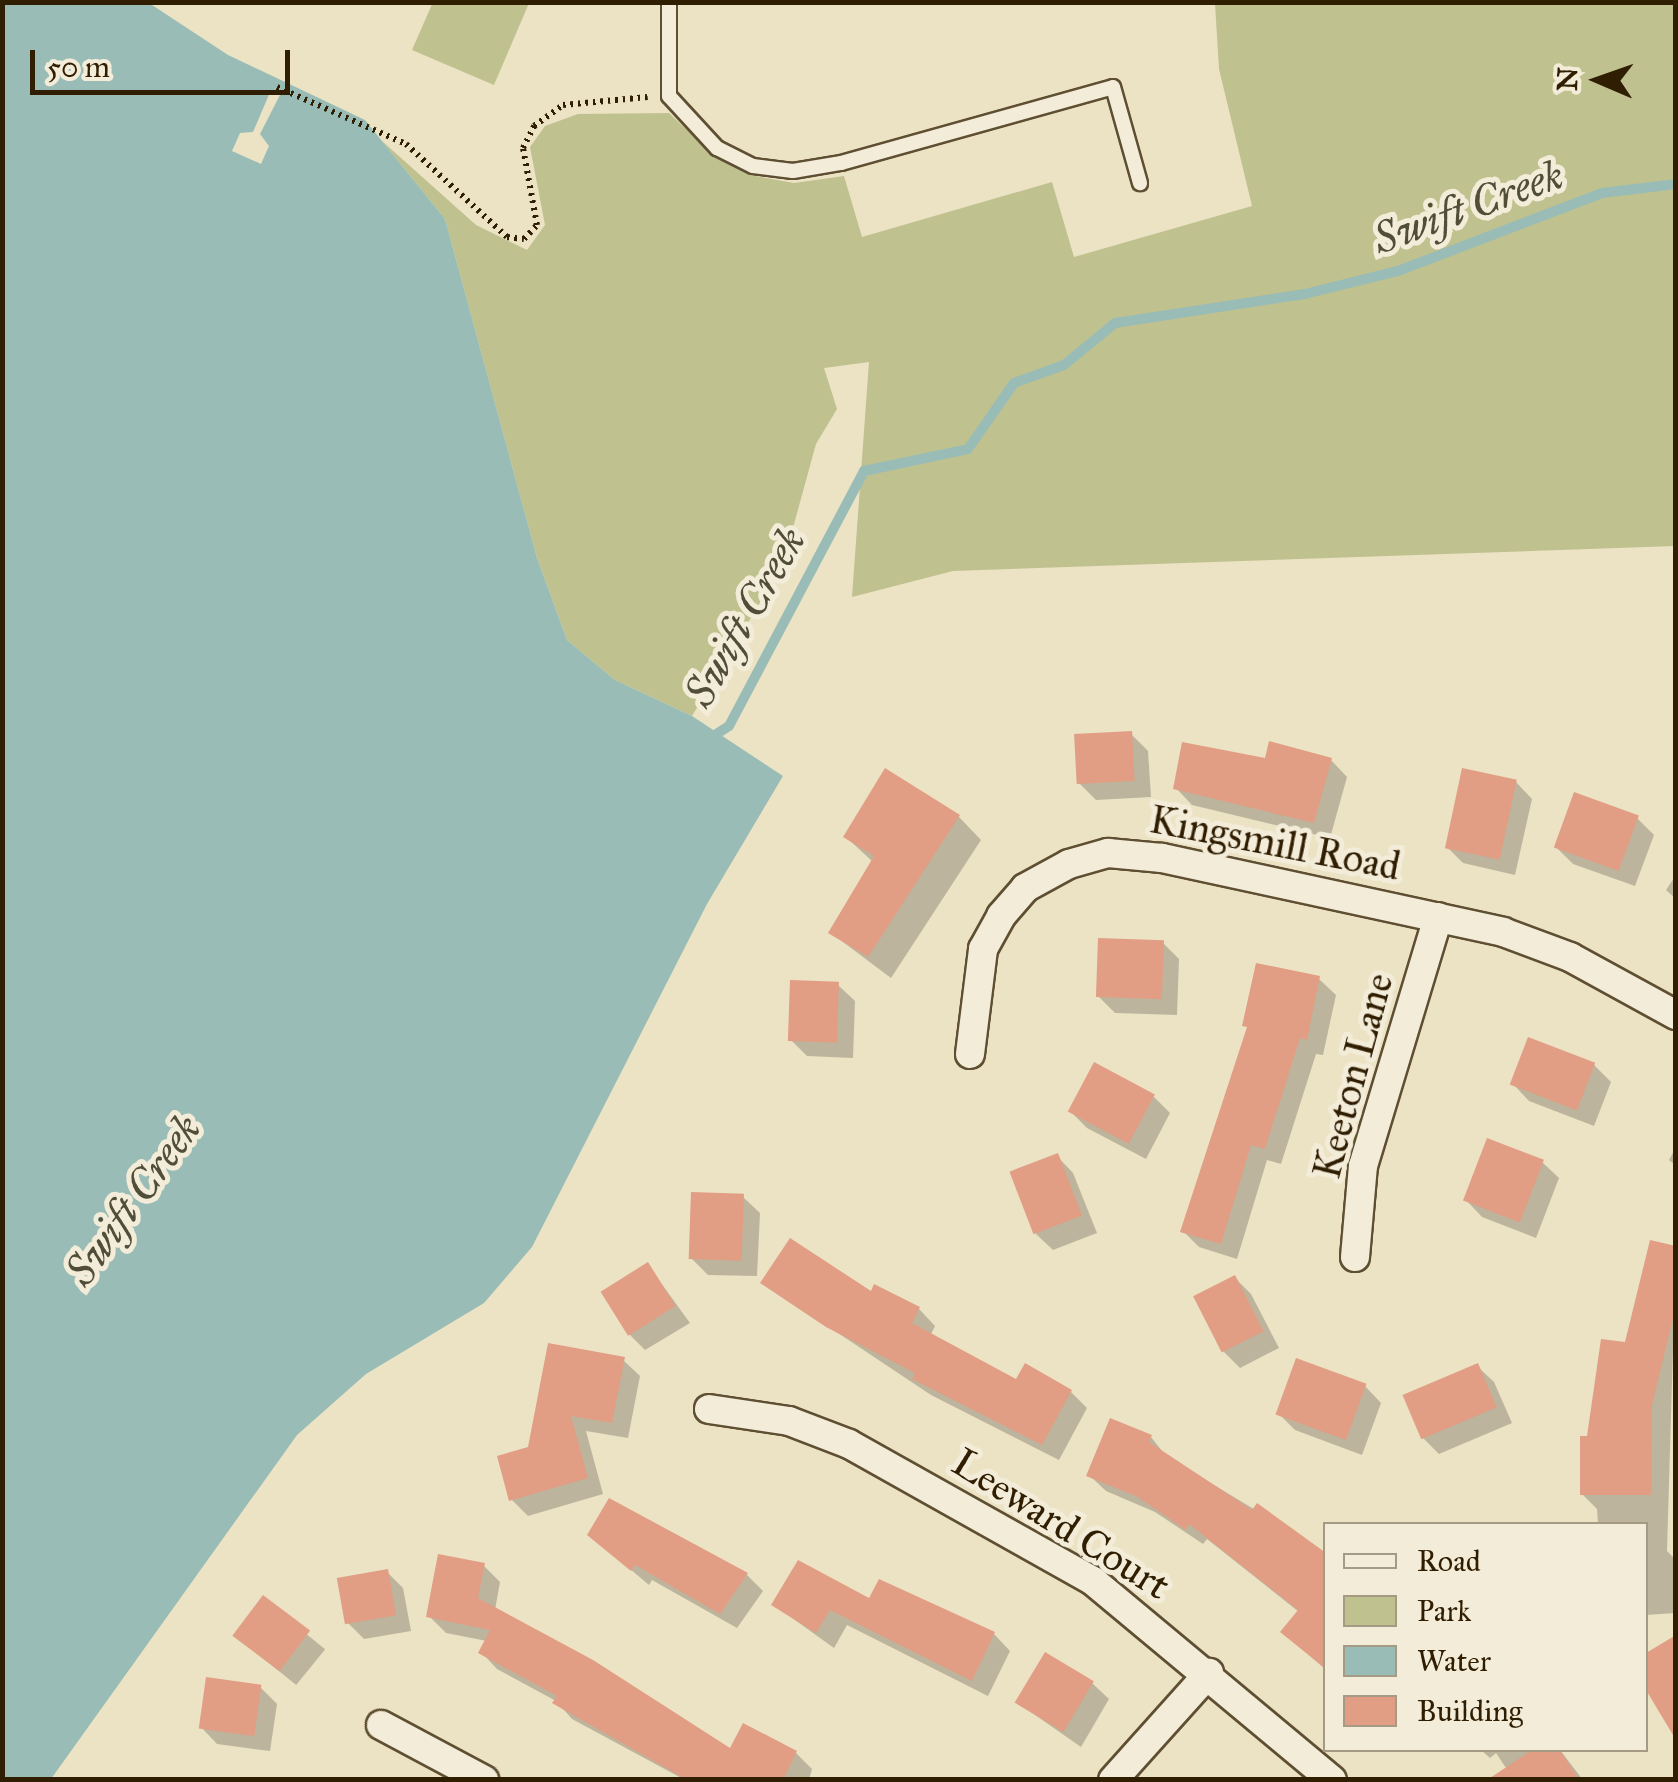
<!DOCTYPE html>
<html>
<head>
<meta charset="utf-8">
<style>
	body { margin:0 }
	#map { position:relative; width:1678px; height:1782px; overflow:hidden; background:#ece2c4; font-family:"IM FELL Great Primer",serif }
	div>[style] { position:absolute }
	.green>* { inset:0; background:#bfc18f }
	.water>* { inset:0; background:#99bdb6 }
	.pier>* { inset:0; background:#ece2c4 }
	.shadow>* { inset:0; background:#0003; transform-origin:0 0 }
	.stream>* { height:10px; margin:-5px; padding:0 5px; transform-origin:5px; border-radius:5px; background:#99bdb6 }
	.building>* { inset:0; background:#e19e84; transform-origin:0 0 }
	.path>* { height:6px; margin-top:-3px; transform-origin:0; background:repeating-linear-gradient(90deg,#301e02 0 2.5px,transparent 0 7.5px) }
	.roads { filter:drop-shadow(2px 0 #5f4f32) drop-shadow(-2px 0 #5f4f32) drop-shadow(0 2px #5f4f32) drop-shadow(0 -2px #5f4f32) }
	.lane>* { height:14px; margin:-7px; padding:0 7px; transform-origin:7px; border-radius:7px; background:#f3ecd9 }
	.street>* { height:28px; margin:-14px; padding:0 14px; transform-origin:14px; border-radius:14px; background:#f3ecd9 }
	span { translate:-50% -50%; white-space:nowrap; text-align:center; line-height:1.15; -webkit-text-stroke:10px #f3ecd9; paint-order:stroke }
	.street-label { font-size:40px; color:#301e02 }
	.water-label { font-size:42px; color:#504e38; font-style:italic }
	.frame { position:absolute; inset:0; border:5px solid #301e02; pointer-events:none }
	.legend { position:absolute; left:1323px; top:1522px; width:325px; height:230px; box-sizing:border-box; background:#f3ecd9; border:2px solid #a59a83; margin:0; padding:12px 18px; list-style:none; font-size:30px; color:#301e02 }
	.legend li { display:flex; align-items:center; gap:20px; height:50px }
	.legend b { width:50px; border:2px solid #a59a83 }
	.north { position:absolute; left:1548px; top:30px; width:100px; height:100px; -webkit-text-stroke:8px #f3ecd9; paint-order:stroke; rotate:272deg; font-size:28px; font-weight:700; line-height:40px; text-align:center; color:#301e02 }
	.north::after { content:''; display:block; margin:auto; width:35px; height:45px; background:#301e02; clip-path:polygon(50% 0,100% 100%,50% 72%,0 100%) }
	.scale { position:absolute; left:30px; top:50px; width:260px; height:45px; box-sizing:border-box; border:5px solid #301e02; border-top:0; padding-left:12px; font-size:30px; line-height:35px; white-space:nowrap; color:#301e02; -webkit-text-stroke:8px #f3ecd9; paint-order:stroke }
</style>
</head>
<body>
<div id="map">
	<div class="green">
		<div style="clip-path:polygon(433px 2px,529px 3px,494px 85px,412px 50px)"></div>
		<div style="clip-path:polygon(1215px 3px,1675px 3px,1675px 546px,953px 571px,852px 597px,869px 362px,824px 368px,837px 409px,816px 444px,783px 564px,692px 716px,615px 680px,567px 640px,537px 558px,445px 219px,382px 141px,476px 225px,527px 250px,545px 225px,530px 147px,545px 126px,578px 114px,669px 113px,708px 150px,750px 175px,794px 183px,844px 176px,862px 237px,1052px 182px,1074px 257px,1252px 206px,1219px 69px)"></div>
	</div>
	<div class="water">
		<div style="clip-path:polygon(3px 3px,149px 3px,228px 55px,365px 120px,445px 219px,537px 558px,567px 640px,615px 680px,692px 716px,783px 776px,707px 904px,532px 1247px,484px 1303px,366px 1374px,297px 1435px,51px 1779px,3px 1780px)"></div>
	</div>
	<div class="pier">
		<div style="clip-path:polygon(271px 90px,281px 93px,260px 134px,269px 146px,261px 164px,232px 151px,240px 133px,253px 132px)"></div>
	</div>
	<div class="shadow">
		<div style="clip-path:polygon(1131px 734px,1148px 751px,1151px 797px,1096px 800px,1079px 783px)"></div>
		<div style="clip-path:polygon(1331px 760px,1347px 777px,1330px 838px,1192px 805px,1176px 788px,1266px 761px)"></div>
		<div style="clip-path:polygon(886px 772px,959px 817px,981px 840px,891px 978px,831px 933px,873px 862px,846px 837px)"></div>
		<div style="clip-path:polygon(1516px 782px,1532px 799px,1515px 875px,1463px 863px,1447px 847px)"></div>
		<div style="clip-path:polygon(1637px 818px,1654px 835px,1635px 886px,1573px 864px,1557px 848px)"></div>
		<div style="clip-path:polygon(1676px 875px,1676px 899px,1666px 890px)"></div>
		<div style="clip-path:polygon(1163px 943px,1179px 959px,1177px 1015px,1115px 1013px,1098px 996px)"></div>
		<div style="clip-path:polygon(1319px 979px,1336px 995px,1323px 1055px,1316px 1054px,1281px 1164px,1267px 1160px,1237px 1259px,1199px 1247px,1183px 1231px,1249px 1029px,1245px 1025px)"></div>
		<div style="clip-path:polygon(838px 985px,855px 1001px,853px 1058px,807px 1056px,791px 1040px)"></div>
		<div style="clip-path:polygon(1594px 1065px,1611px 1082px,1594px 1126px,1529px 1101px,1513px 1084px)"></div>
		<div style="clip-path:polygon(1153px 1096px,1170px 1113px,1146px 1159px,1087px 1128px,1071px 1112px)"></div>
		<div style="clip-path:polygon(1676px 1147px,1676px 1166px,1669px 1160px)"></div>
		<div style="clip-path:polygon(1057px 1156px,1073px 1173px,1097px 1233px,1053px 1250px,1036px 1234px)"></div>
		<div style="clip-path:polygon(1542px 1162px,1559px 1178px,1536px 1238px,1482px 1217px,1466px 1200px)"></div>
		<div style="clip-path:polygon(743px 1197px,760px 1213px,757px 1276px,708px 1275px,691px 1258px)"></div>
		<div style="clip-path:polygon(1676px 1249px,1667px 1551px,1673px 1557px,1676px 1613px,1646px 1615px,1646px 1524px,1598px 1524px,1597px 1509px,1582px 1494px,1589px 1438px)"></div>
		<div style="clip-path:polygon(648px 1265px,690px 1323px,645px 1350px,629px 1334px)"></div>
		<div style="clip-path:polygon(1235px 1278px,1251px 1294px,1279px 1348px,1240px 1368px,1224px 1352px)"></div>
		<div style="clip-path:polygon(763px 1283px,872px 1294px,919px 1309px,935px 1326px,930px 1336px,1017px 1382px,1071px 1392px,1087px 1408px,1059px 1460px,931px 1395px)"></div>
		<div style="clip-path:polygon(623px 1360px,640px 1376px,628px 1438px,586px 1431px,603px 1494px,528px 1516px,511px 1499px,530px 1449px)"></div>
		<div style="clip-path:polygon(1477px 1366px,1494px 1382px,1512px 1423px,1439px 1454px,1423px 1438px)"></div>
		<div style="clip-path:polygon(1365px 1386px,1381px 1403px,1362px 1455px,1295px 1430px,1278px 1413px)"></div>
		<div style="clip-path:polygon(1151px 1437px,1166px 1456px,1300px 1537px,1326px 1568px,1326px 1670px,1283px 1632px,1299px 1612px,1207px 1539px,1203px 1544px,1155px 1512px,1106px 1491px,1089px 1475px)"></div>
		<div style="clip-path:polygon(590px 1535px,747px 1575px,763px 1591px,737px 1628px,652px 1580px,649px 1585px)"></div>
		<div style="clip-path:polygon(484px 1566px,500px 1582px,495px 1610px,731px 1751px,796px 1753px,812px 1769px,809px 1780px,685px 1780px,572px 1719px,556px 1701px,497px 1669px,481px 1652px,487px 1641px,446px 1633px,429px 1616px)"></div>
		<div style="clip-path:polygon(387px 1572px,403px 1588px,411px 1631px,364px 1639px,348px 1623px)"></div>
		<div style="left:263px;top:1599px;width:80px;height:46px;rotate:39deg"></div>
		<div style="clip-path:polygon(870px 1602px,994px 1634px,1010px 1651px,988px 1696px,847px 1625px,834px 1648px,774px 1605px)"></div>
		<div style="clip-path:polygon(1092px 1683px,1109px 1699px,1081px 1747px,1018px 1703px)"></div>
		<div style="clip-path:polygon(260px 1687px,277px 1704px,270px 1751px,217px 1744px,201px 1727px)"></div>
		<div style="clip-path:polygon(1481px 1750px,1560px 1750px,1583px 1780px,1514px 1780px,1496px 1753px,1490px 1758px)"></div>
	</div>
	<div class="stream">
		<div style="left:710px;top:738px;width:22px;rotate:-32deg"></div>
		<div style="left:729px;top:726px;width:289px;rotate:-62.1deg"></div>
		<div style="left:864px;top:471px;width:106px;rotate:-11.9deg"></div>
		<div style="left:968px;top:449px;width:80px;rotate:-55.1deg"></div>
		<div style="left:1014px;top:383px;width:53px;rotate:-19.8deg"></div>
		<div style="left:1064px;top:365px;width:66px;rotate:-39.5deg"></div>
		<div style="left:1115px;top:323px;width:192px;rotate:-8.7deg"></div>
		<div style="left:1305px;top:294px;width:96px;rotate:-13.9deg"></div>
		<div style="left:1398px;top:271px;width:218px;rotate:-20.9deg"></div>
		<div style="left:1602px;top:193px;width:75px;rotate:-6.9deg"></div>
	</div>
	<div class="building">
		<div style="left:1132px;top:731px;width:50px;height:58px;rotate:87deg"></div>
		<div style="clip-path:polygon(1269px 741px,1332px 758px,1314px 823px,1173px 789px,1182px 742px,1265px 758px)"></div>
		<div style="clip-path:polygon(885px 768px,960px 815px,868px 957px,828px 933px,874px 856px,843px 837px)"></div>
		<div style="left:1462px;top:768px;width:56px;height:82px;rotate:12deg"></div>
		<div style="left:1574px;top:792px;width:69px;height:59px;rotate:20deg"></div>
		<div style="left:1098px;top:938px;width:66px;height:59px;rotate:2deg"></div>
		<div style="clip-path:polygon(1256px 963px,1320px 976px,1307px 1040px,1300px 1038px,1265px 1149px,1251px 1145px,1221px 1244px,1180px 1232px,1247px 1027px,1242px 1026px)"></div>
		<div style="left:790px;top:980px;width:49px;height:61px;rotate:2deg"></div>
		<div style="left:1528px;top:1037px;width:72px;height:51px;rotate:21deg"></div>
		<div style="left:1094px;top:1062px;width:69px;height:56px;rotate:28deg"></div>
		<div style="left:1487px;top:1138px;width:61px;height:67px;rotate:21deg"></div>
		<div style="left:1058px;top:1153px;width:67px;height:52px;rotate:69deg"></div>
		<div style="left:691px;top:1192px;width:53px;height:67px;rotate:2deg"></div>
		<div style="clip-path:polygon(790px 1238px,871px 1291px,874px 1284px,920px 1307px,912px 1323px,1016px 1379px,1025px 1363px,1072px 1390px,1042px 1445px,912px 1379px,915px 1373px,826px 1327px,760px 1283px)"></div>
		<div style="clip-path:polygon(1650px 1240px,1676px 1246px,1676px 1306px,1652px 1405px,1651px 1495px,1580px 1495px,1580px 1436px,1587px 1436px,1601px 1339px,1625px 1342px)"></div>
		<div style="left:648px;top:1262px;width:52px;height:56px;rotate:58deg"></div>
		<div style="left:1235px;top:1275px;width:63px;height:47px;rotate:63deg"></div>
		<div style="clip-path:polygon(548px 1343px,625px 1357px,612px 1423px,571px 1416px,588px 1478px,509px 1501px,497px 1456px,528px 1447px)"></div>
		<div style="left:1296px;top:1358px;width:75px;height:60px;rotate:20deg"></div>
		<div style="left:1478px;top:1363px;width:48px;height:82px;rotate:67deg"></div>
		<div style="clip-path:polygon(1110px 1418px,1152px 1435px,1149px 1442px,1252px 1510px,1257px 1503px,1326px 1553px,1326px 1669px,1280px 1632px,1298px 1610px,1189px 1524px,1186px 1530px,1136px 1496px,1086px 1476px)"></div>
		<div style="clip-path:polygon(609px 1498px,748px 1573px,720px 1614px,635px 1565px,631px 1571px,587px 1535px)"></div>
		<div style="clip-path:polygon(438px 1554px,485px 1563px,478px 1598px,593px 1660px,730px 1748px,743px 1723px,797px 1751px,783px 1780px,687px 1780px,552px 1703px,557px 1696px,478px 1653px,490px 1630px,426px 1617px)"></div>
		<div style="clip-path:polygon(798px 1560px,869px 1598px,879px 1579px,995px 1632px,972px 1681px,830px 1610px,816px 1633px,771px 1605px)"></div>
		<div style="left:388px;top:1569px;width:47px;height:52px;rotate:80deg"></div>
		<div style="left:263px;top:1595px;width:59px;height:51px;rotate:37deg"></div>
		<div style="clip-path:polygon(1676px 1635px,1676px 1740px,1646px 1690px,1646px 1653px)"></div>
		<div style="left:1045px;top:1652px;width:57px;height:59px;rotate:31deg"></div>
		<div style="left:206px;top:1677px;width:56px;height:52px;rotate:8deg"></div>
		<div style="clip-path:polygon(1532px 1750px,1560px 1750px,1579px 1780px,1487px 1780px)"></div>
	</div>
	<div class="path">
		<div style="left:277px;top:87px;width:141px;rotate:23.8deg"></div>
		<div style="left:406px;top:144px;width:137px;rotate:42.6deg"></div>
		<div style="left:507px;top:237px;width:17px;rotate:7deg"></div>
		<div style="left:524px;top:239px;width:19px;rotate:-47deg"></div>
		<div style="left:537px;top:225px;width:78px;rotate:-100.3deg"></div>
		<div style="left:523px;top:148px;width:25px;rotate:-63deg"></div>
		<div style="left:534px;top:126px;width:36px;rotate:-36deg"></div>
		<div style="left:563px;top:105px;width:85px;rotate:-5.4deg"></div>
	</div>
	<div class="roads">
		<div class="lane">
			<div style="left:669px;top:2px;width:94px;rotate:90deg"></div>
			<div style="left:669px;top:96px;width:71px;rotate:47.3deg"></div>
			<div style="left:717px;top:148px;width:40px;rotate:26.6deg"></div>
			<div style="left:753px;top:166px;width:40px;rotate:7.1deg"></div>
			<div style="left:793px;top:171px;width:49px;rotate:-9.5deg"></div>
			<div style="left:841px;top:163px;width:282px;rotate:-15.6deg"></div>
			<div style="left:1113px;top:87px;width:100px;rotate:74.3deg"></div>
		</div>
		<div class="street">
			<div style="left:970px;top:1054px;width:106px;rotate:-82.9deg"></div>
			<div style="left:983px;top:949px;width:38px;rotate:-61deg"></div>
			<div style="left:1001px;top:916px;width:37px;rotate:-49deg"></div>
			<div style="left:1025px;top:888px;width:50px;rotate:-28.6deg"></div>
			<div style="left:1069px;top:864px;width:41px;rotate:-15.8deg"></div>
			<div style="left:1108px;top:853px;width:54px;rotate:5.3deg"></div>
			<div style="left:1162px;top:858px;width:349px;rotate:12.2deg"></div>
			<div style="left:1503px;top:932px;width:72px;rotate:20.5deg"></div>
			<div style="left:1570px;top:957px;width:121px;rotate:28.7deg"></div>
			<div style="left:1355px;top:1257px;width:91px;rotate:-85deg"></div>
			<div style="left:1363px;top:1166px;width:260px;rotate:-73.2deg"></div>
			<div style="left:709px;top:1409px;width:81px;rotate:8.5deg"></div>
			<div style="left:789px;top:1421px;width:64px;rotate:21deg"></div>
			<div style="left:849px;top:1444px;width:280px;rotate:29.3deg"></div>
			<div style="left:1093px;top:1581px;width:311px;rotate:39.8deg"></div>
			<div style="left:381px;top:1725px;width:117px;rotate:28.1deg"></div>
			<div style="left:1113px;top:1780px;width:144px;rotate:-48.1deg"></div>
		</div>
	</div>
	<div class="street-label">
		<span style="left:1275px;top:843px;rotate:11deg">Kingsmill Road</span>
		<span style="left:1353px;top:1076px;rotate:-75deg">Keeton Lane</span>
		<span style="left:1061px;top:1524px;rotate:32deg">Leeward Court</span>
	</div>
	<div class="water-label">
		<span style="left:1468px;top:207px;rotate:-20deg">Swift Creek</span>
		<span style="left:745px;top:617px;rotate:-60deg">Swift Creek</span>
		<span style="left:133px;top:1200px;rotate:-54deg">Swift Creek</span>
	</div>
	<div class="frame"></div>
	<ul class="legend">
	<li><b style="height:12px;background:#f3ecd9"></b>Road</li>
	<li><b style="height:28px;background:#bfc18f"></b>Park</li>
	<li><b style="height:28px;background:#99bdb6"></b>Water</li>
	<li><b style="height:28px;background:#e19e84"></b>Building</li>
	</ul>
	<div class="north">N</div>
	<div class="scale">50 m</div>
</div>
</body>
</html>
